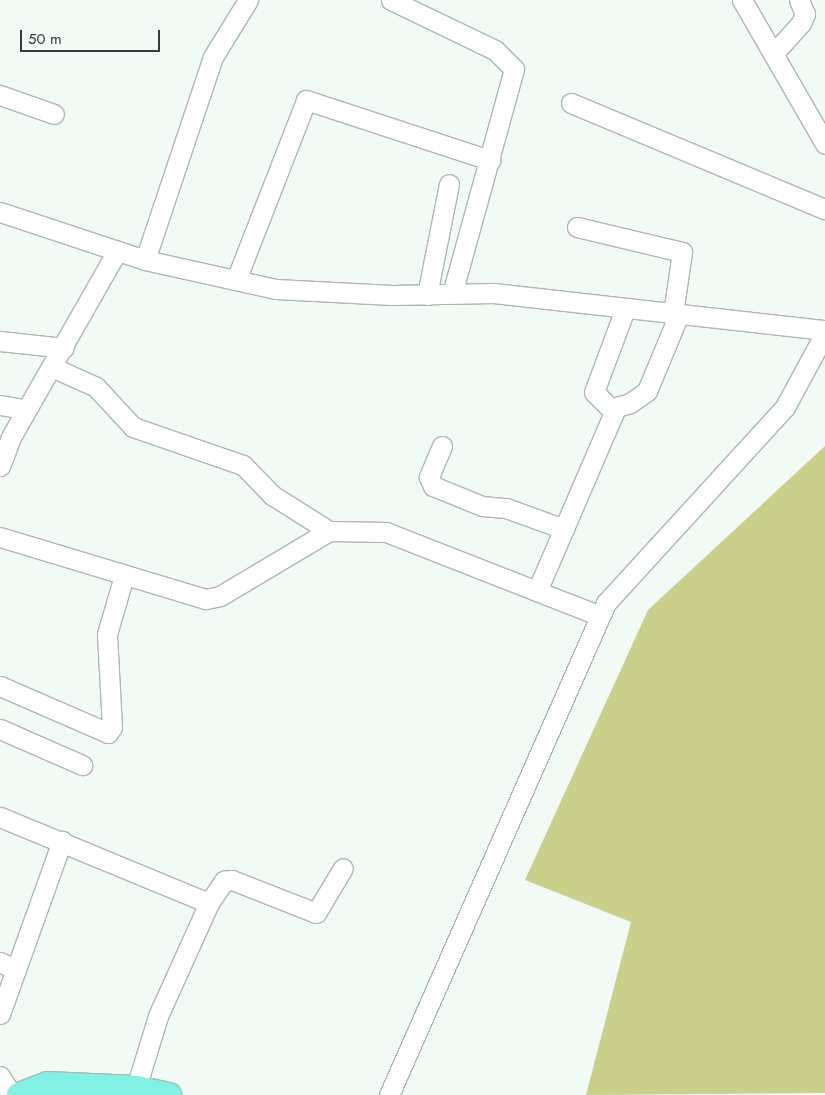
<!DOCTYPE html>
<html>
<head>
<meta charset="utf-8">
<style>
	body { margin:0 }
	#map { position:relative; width:825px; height:1095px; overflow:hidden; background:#f1faf5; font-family:Jost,sans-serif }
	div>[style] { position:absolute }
	.green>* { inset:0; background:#cad08a }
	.roads { filter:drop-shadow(1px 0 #aeb7b2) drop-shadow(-1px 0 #aeb7b2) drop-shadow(0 1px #aeb7b2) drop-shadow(0 -1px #aeb7b2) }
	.minor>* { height:19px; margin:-9.5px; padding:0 9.5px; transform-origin:9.5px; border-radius:9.5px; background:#fff }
	.major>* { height:24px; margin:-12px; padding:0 12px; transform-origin:12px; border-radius:12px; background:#82f0e3 }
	span { translate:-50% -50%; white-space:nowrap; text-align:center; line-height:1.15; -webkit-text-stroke:4.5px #f1faf5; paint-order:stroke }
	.scale { position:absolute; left:20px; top:30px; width:140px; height:22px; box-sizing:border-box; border:2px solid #363a38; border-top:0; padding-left:6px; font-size:15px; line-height:18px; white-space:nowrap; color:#363a38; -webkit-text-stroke:4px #f1faf5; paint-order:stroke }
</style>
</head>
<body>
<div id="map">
	<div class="green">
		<div style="clip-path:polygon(825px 446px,825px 1093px,586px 1095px,631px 922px,525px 880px,648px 610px)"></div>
	</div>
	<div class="roads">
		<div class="minor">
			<div style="left:391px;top:0;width:115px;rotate:25.7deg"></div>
			<div style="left:495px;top:50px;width:27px;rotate:45deg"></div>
			<div style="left:514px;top:69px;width:233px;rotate:105.4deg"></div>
			<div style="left:742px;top:0;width:166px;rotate:60deg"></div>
			<div style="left:775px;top:52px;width:39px;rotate:-48deg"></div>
			<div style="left:801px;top:23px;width:10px;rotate:-66deg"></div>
			<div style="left:805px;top:14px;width:15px;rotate:-113deg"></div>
			<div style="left:0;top:95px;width:57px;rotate:19.4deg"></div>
			<div style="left:571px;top:103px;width:275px;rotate:22.7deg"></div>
			<div style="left:0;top:212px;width:153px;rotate:18.3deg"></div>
			<div style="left:145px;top:260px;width:134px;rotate:12.5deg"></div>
			<div style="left:276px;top:289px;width:116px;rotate:3deg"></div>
			<div style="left:392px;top:295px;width:102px;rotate:-1.1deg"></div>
			<div style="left:494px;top:293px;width:333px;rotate:6.4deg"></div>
			<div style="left:577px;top:227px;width:108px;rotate:13.4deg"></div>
			<div style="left:682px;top:252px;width:63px;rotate:98.3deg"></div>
			<div style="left:145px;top:260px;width:214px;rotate:-71.5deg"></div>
			<div style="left:213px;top:57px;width:67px;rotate:-58.4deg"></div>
			<div style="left:236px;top:280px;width:193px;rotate:-68.7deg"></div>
			<div style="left:306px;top:100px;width:194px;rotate:18.1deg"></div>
			<div style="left:427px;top:295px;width:113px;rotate:-78.8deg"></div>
			<div style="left:0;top:341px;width:64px;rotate:6.2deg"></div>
			<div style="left:54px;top:368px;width:46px;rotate:24.3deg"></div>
			<div style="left:96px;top:387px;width:54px;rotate:47.2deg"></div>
			<div style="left:133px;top:427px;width:116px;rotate:19.1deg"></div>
			<div style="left:243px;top:465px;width:42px;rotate:46deg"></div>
			<div style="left:272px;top:495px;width:67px;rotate:32.3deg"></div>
			<div style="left:329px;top:531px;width:57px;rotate:1deg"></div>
			<div style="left:386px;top:532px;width:230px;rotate:21.4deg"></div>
			<div style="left:0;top:405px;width:27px;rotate:10deg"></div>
			<div style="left:613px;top:408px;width:18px;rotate:-16deg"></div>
			<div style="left:630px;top:403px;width:21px;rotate:-35deg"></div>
			<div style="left:647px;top:391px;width:83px;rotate:-67.4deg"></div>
			<div style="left:442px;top:446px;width:34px;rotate:113deg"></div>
			<div style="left:429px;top:477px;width:10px;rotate:66deg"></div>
			<div style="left:433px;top:486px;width:53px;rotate:22.2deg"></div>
			<div style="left:482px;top:506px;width:24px;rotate:5deg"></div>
			<div style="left:506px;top:508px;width:62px;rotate:19.9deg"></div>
			<div style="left:0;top:466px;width:31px;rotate:-69deg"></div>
			<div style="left:11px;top:437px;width:214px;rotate:-60.3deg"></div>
			<div style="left:0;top:537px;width:215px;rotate:16.8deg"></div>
			<div style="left:206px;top:599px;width:14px;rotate:-12deg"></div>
			<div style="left:220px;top:596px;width:127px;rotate:-30.8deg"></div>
			<div style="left:537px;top:591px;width:195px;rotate:-66.7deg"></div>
			<div style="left:614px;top:412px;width:28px;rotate:-135deg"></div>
			<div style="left:594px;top:392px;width:89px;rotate:-69.5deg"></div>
			<div style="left:0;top:686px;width:118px;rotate:23.5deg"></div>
			<div style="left:108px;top:733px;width:7px;rotate:-56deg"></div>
			<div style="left:112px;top:727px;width:93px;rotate:-93.1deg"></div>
			<div style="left:107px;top:634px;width:60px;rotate:-73.7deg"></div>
			<div style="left:0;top:729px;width:90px;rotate:23.7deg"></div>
			<div style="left:0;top:817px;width:226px;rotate:22.4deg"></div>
			<div style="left:209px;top:903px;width:124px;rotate:114.3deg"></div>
			<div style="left:158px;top:1016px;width:75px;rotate:107deg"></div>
			<div style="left:209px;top:903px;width:27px;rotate:-56deg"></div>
			<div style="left:224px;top:881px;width:8px;rotate:-7deg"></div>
			<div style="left:232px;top:880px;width:90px;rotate:21.4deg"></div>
			<div style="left:316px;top:913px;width:52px;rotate:-59deg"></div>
			<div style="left:0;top:962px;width:18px;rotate:27deg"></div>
			<div style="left:0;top:1014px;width:184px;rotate:-70.3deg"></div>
			<div style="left:0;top:1076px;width:22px;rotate:58deg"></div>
			<div style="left:389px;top:1095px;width:538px;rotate:-66.2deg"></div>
			<div style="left:606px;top:603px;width:265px;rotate:-47.6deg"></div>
			<div style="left:785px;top:407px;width:84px;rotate:-61.6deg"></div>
		</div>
		<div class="major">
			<div style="left:19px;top:1095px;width:30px;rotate:-21deg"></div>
			<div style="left:47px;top:1084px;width:89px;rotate:2.6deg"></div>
			<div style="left:136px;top:1088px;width:34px;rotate:12deg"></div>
		</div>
	</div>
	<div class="scale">50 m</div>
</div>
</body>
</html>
